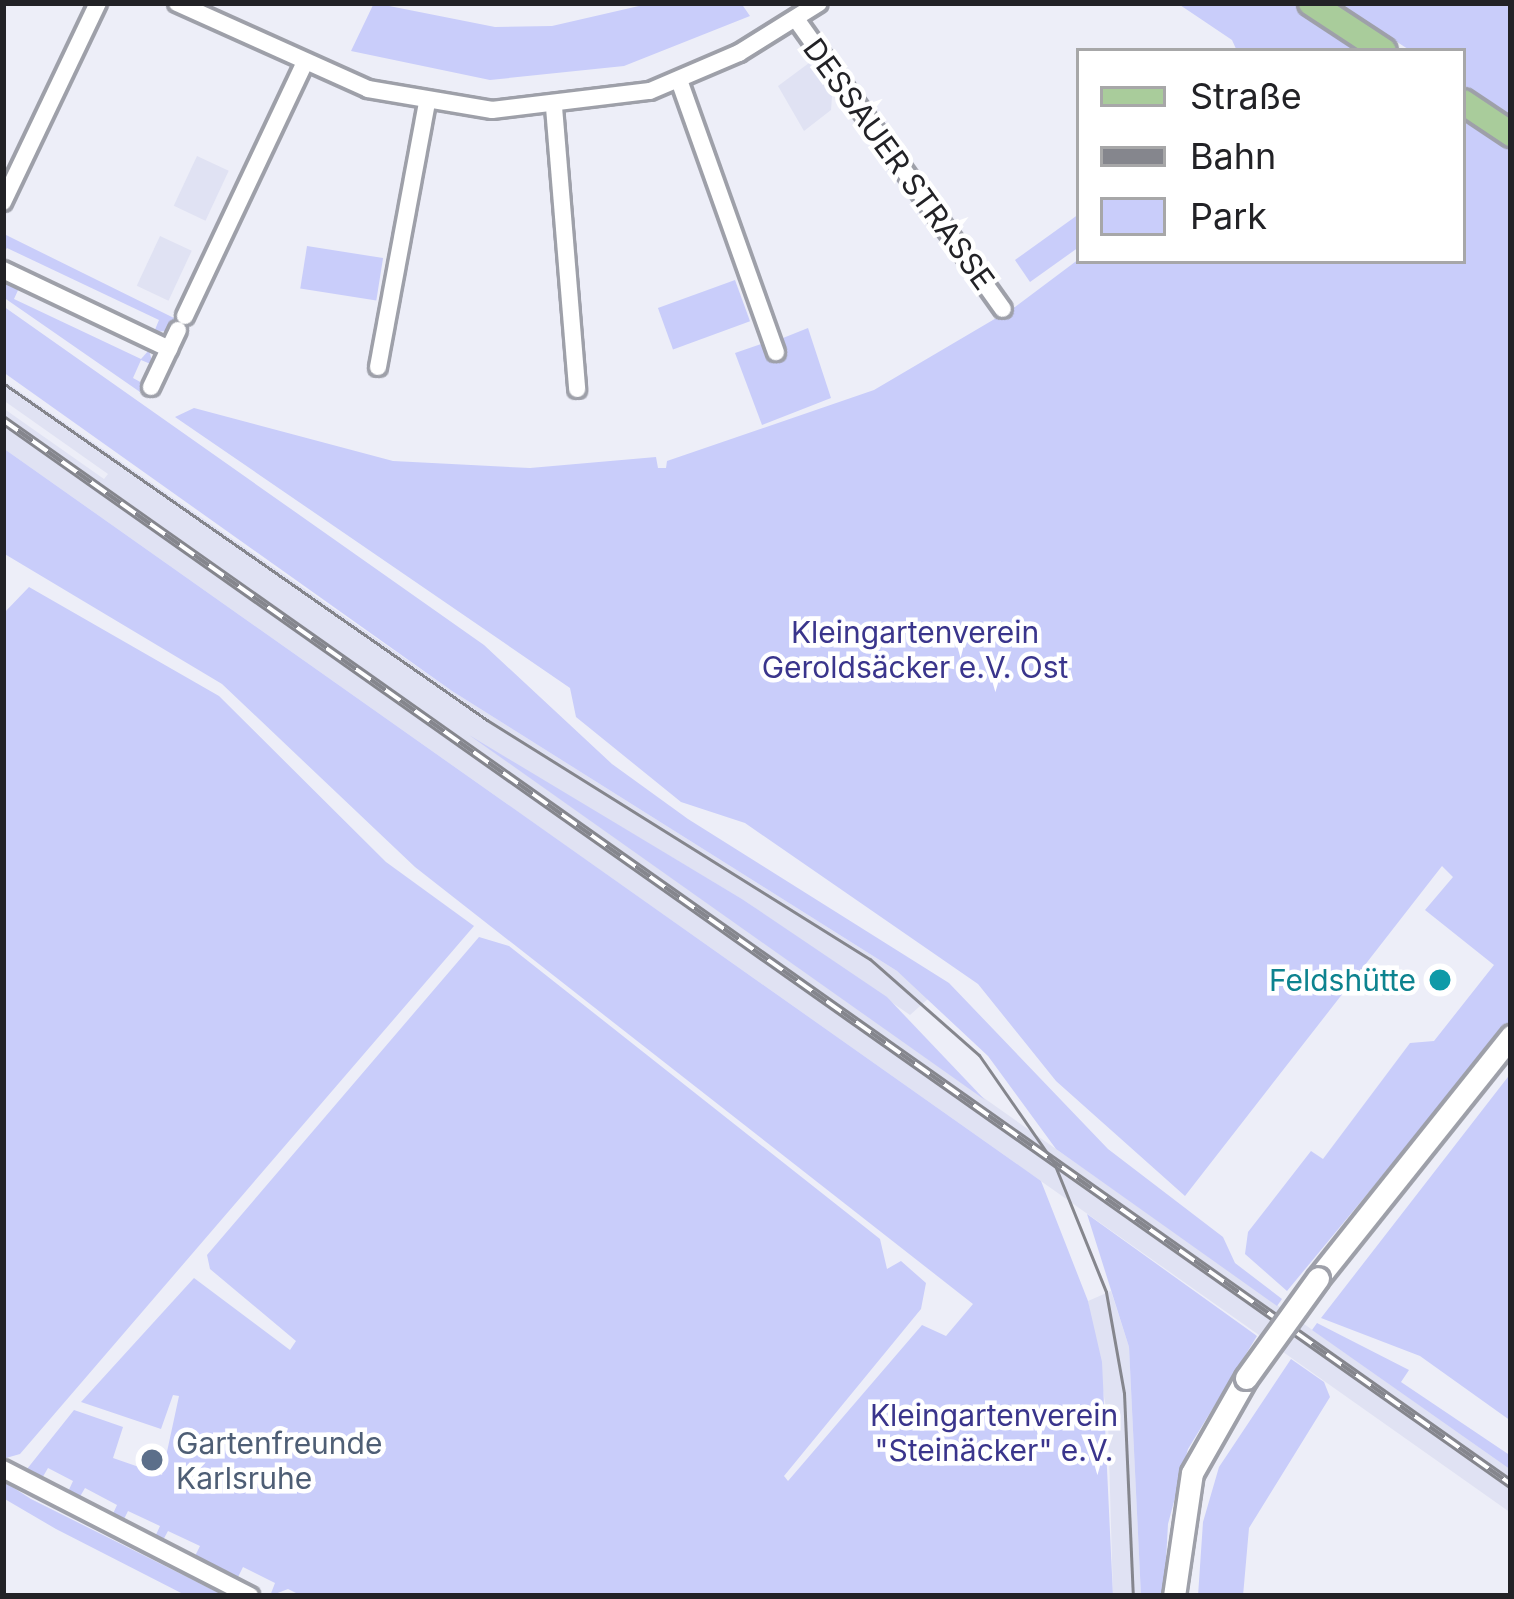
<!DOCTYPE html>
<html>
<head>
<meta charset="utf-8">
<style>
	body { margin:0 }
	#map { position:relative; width:1514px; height:1599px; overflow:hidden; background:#edeef8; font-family:Inter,sans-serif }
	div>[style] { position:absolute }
	.built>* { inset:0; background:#e0e2f3; transform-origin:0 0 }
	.green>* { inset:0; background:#c9cdfa; transform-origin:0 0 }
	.roads { filter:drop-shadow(3px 0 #9ea0a9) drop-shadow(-3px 0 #9ea0a9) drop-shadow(0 3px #9ea0a9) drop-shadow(0 -3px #9ea0a9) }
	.minor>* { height:16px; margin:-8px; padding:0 8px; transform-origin:8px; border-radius:8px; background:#fff }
	.tertiary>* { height:21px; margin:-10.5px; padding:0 10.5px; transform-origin:10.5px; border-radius:10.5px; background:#fff }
	.primary>* { height:24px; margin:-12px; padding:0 12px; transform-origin:12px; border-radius:12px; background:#a9cc9b }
	.tram>* { height:3px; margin:-1.5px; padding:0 1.5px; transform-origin:1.5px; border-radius:1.5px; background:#85868d }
	.rail>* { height:10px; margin-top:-5px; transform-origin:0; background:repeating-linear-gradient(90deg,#fff 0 18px,#85868d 0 36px); box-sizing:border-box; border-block:3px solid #85868d }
	.bridges { filter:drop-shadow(3px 0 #9ea0a9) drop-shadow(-3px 0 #9ea0a9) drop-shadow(0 3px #9ea0a9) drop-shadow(0 -3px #9ea0a9) }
	.tertiary-bridge>* { height:21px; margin:-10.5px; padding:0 10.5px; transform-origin:10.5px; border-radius:10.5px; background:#fff }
	.dots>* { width:33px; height:33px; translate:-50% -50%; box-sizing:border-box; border:6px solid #fff; border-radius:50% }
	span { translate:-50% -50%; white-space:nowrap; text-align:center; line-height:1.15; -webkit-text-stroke:9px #fff; paint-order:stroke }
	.street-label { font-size:30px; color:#222226 }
	.park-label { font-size:30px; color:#3a358c }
	.culture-label { font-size:30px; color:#0d838f }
	.right { translate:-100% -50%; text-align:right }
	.service-label { font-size:30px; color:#4e5e75 }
	.left { translate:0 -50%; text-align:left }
	.frame { position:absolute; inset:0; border:6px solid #222226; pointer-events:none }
	.legend { position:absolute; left:1076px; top:48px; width:390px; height:216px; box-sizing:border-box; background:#fff; border:3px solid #a7a7a8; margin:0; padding:15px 21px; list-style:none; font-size:36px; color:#222226 }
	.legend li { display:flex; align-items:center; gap:24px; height:60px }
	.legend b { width:60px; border:3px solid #a7a7a8 }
</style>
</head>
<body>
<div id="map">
	<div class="built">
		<div style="clip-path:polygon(809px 63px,832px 96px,831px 110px,804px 131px,778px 86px)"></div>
		<div style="left:197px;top:156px;width:35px;height:55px;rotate:25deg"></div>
		<div style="left:160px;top:236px;width:35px;height:55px;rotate:25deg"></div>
		<div style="clip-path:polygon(3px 380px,452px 691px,897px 971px,929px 998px,910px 1015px,742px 899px,488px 748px,1511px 1470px,1511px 1513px,3px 448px,3px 408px,104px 479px,108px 474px,3px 400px)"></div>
		<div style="clip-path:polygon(1111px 1291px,1129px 1347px,1141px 1596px,1113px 1596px,1108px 1420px,1088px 1301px)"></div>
	</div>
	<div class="green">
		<div style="clip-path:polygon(374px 3px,495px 27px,552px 26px,652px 3px,741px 3px,750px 16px,624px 66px,490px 80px,351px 51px)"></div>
		<div style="clip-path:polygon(1177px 3px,1293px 3px,1366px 51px,1237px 51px,1232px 40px)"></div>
		<div style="clip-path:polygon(1337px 3px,1511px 3px,1511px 117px,1463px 85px,1463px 51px,1411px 51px)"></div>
		<div style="clip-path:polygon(1463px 115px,1511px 148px,1511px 1020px,1287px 1291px,1245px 1254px,1248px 1232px,1311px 1151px,1323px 1159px,1410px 1043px,1434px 1041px,1494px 965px,1425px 910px,1453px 877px,1442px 866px,1185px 1196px,1056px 1081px,978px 984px,745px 823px,681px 802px,576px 717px,570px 688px,175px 417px,194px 408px,393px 461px,530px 468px,656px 457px,658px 468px,666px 468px,667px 461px,874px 390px,1015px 307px,1079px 259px,1463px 261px)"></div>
		<div style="clip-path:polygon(1079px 214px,1079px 247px,1030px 282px,1015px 260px)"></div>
		<div style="clip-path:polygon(4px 234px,176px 319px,168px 331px,154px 332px,159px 320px,7px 248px,3px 254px)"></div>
		<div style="left:307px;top:246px;width:77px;height:43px;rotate:9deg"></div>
		<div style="clip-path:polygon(3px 280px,19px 288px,14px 299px,141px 359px,149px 350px,153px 365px,141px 360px,133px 378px,144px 384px,140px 392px,3px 297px)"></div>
		<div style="left:735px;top:280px;width:44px;height:82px;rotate:70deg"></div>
		<div style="clip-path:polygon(3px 306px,484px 645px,612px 764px,688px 819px,949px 983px,1108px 1149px,1223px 1237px,1235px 1263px,1282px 1299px,1277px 1306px,1056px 1149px,988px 1056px,897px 971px,452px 691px,3px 372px)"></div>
		<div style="clip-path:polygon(808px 328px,831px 398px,762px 425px,735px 353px,764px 343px,770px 359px,782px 354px,778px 340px)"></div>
		<div style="clip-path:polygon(3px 448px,1041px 1181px,1088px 1301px,1102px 1362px,1113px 1596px,302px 1596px,288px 1589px,270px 1596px,275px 1583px,243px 1567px,237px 1579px,194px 1558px,200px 1546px,168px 1531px,162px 1542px,154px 1539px,160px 1526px,128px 1511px,122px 1523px,111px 1518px,117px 1505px,85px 1488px,78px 1500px,67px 1494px,73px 1481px,48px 1468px,41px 1480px,27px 1469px,74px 1410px,123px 1427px,113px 1458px,162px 1475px,179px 1396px,173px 1395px,161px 1429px,81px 1402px,194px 1278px,290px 1350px,296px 1341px,210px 1269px,207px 1255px,479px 937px,509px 946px,880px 1239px,887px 1269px,901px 1261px,926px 1283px,921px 1309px,784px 1476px,788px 1481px,922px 1325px,946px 1336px,973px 1304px,415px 867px,222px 684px,3px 553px)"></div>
		<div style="clip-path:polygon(29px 587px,219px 696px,386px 862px,474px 926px,20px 1454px,6px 1458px,3px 614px)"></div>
		<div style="clip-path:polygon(469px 735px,742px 899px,887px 997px,985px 1100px)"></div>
		<div style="clip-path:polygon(1511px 1073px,1511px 1421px,1420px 1356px,1321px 1318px)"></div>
		<div style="clip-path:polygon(1087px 1214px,1257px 1336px,1188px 1449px,1168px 1524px,1164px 1596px,1141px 1596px,1129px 1347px)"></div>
		<div style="clip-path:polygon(1317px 1323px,1409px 1370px,1401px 1382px,1511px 1456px,1511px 1470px,1312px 1330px)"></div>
		<div style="clip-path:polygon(1291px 1359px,1324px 1382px,1330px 1397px,1249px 1528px,1243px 1596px,1198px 1596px,1203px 1522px,1219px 1467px)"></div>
		<div style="clip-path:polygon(3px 1481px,31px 1499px,225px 1596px,187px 1596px,56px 1529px,3px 1498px)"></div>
	</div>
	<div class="roads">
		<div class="minor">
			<div style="left:177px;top:3px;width:209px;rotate:24.2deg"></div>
			<div style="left:368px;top:89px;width:126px;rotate:9.6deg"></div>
			<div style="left:492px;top:110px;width:159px;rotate:-6.9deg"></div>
			<div style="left:650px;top:91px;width:97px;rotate:-23.1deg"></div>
			<div style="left:739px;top:53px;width:94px;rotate:-32deg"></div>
			<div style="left:796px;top:19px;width:356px;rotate:54.5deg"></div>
			<div style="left:679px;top:80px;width:289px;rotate:70.4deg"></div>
			<div style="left:554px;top:107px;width:283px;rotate:85.3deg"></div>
			<div style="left:3px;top:202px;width:221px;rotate:-64.5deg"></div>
			<div style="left:3px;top:270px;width:184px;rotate:25.4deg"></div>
			<div style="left:185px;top:316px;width:279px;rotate:-64.7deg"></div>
			<div style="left:378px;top:367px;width:269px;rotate:-79.5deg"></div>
			<div style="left:151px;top:387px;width:63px;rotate:-64.7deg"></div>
			<div style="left:3px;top:1469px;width:278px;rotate:27.2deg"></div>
		</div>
		<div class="tertiary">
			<div style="left:1318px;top:1278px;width:310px;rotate:-51.4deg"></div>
			<div style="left:1174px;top:1596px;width:124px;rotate:-81.7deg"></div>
			<div style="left:1192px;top:1473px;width:109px;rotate:-60.4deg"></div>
		</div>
		<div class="primary">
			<div style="left:1311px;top:3px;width:87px;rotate:33.3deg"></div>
			<div style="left:1463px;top:102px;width:58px;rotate:33.7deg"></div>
		</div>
	</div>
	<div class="tram">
		<div style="left:3px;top:383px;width:590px;rotate:34.85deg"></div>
		<div style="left:487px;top:720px;width:451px;rotate:32deg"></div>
		<div style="left:870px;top:959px;width:145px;rotate:41.4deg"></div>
		<div style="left:979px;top:1055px;width:131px;rotate:55.2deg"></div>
		<div style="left:1054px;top:1163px;width:139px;rotate:68deg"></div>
		<div style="left:1106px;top:1292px;width:103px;rotate:79.9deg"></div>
		<div style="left:1124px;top:1393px;width:203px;rotate:87.5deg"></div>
	</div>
	<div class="rail">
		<div style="left:3px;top:420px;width:1846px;rotate:35.21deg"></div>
	</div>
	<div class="bridges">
		<div class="tertiary-bridge">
			<div style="left:1246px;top:1378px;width:123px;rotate:-54.2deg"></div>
		</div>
	</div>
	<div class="dots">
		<div style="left:1440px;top:980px;background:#0f9aa8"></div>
		<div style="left:152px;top:1460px;background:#5c6f8a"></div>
	</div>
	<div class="street-label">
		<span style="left:899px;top:164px;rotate:54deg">DESSAUER STRASSE</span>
	</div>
	<div class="park-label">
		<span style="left:915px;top:649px">Kleingartenverein<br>Geroldsäcker e.V. Ost</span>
		<span style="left:994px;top:1432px">Kleingartenverein<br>"Steinäcker" e.V.</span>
	</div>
	<div class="culture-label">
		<span class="right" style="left:1416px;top:980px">Feldshütte</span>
	</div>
	<div class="service-label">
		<span class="left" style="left:176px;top:1460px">Gartenfreunde<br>Karlsruhe</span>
	</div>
	<div class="frame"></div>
	<ul class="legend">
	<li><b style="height:15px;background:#a9cc9b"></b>Straße</li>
	<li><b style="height:15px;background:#85868d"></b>Bahn</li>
	<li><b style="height:33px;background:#c9cdfa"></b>Park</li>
	</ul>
</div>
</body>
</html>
